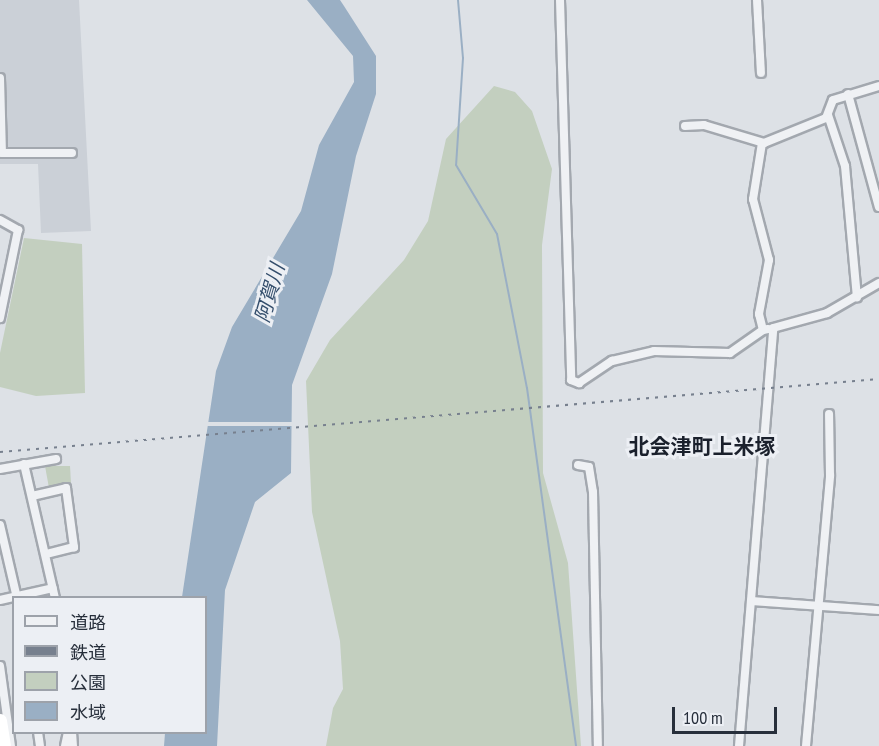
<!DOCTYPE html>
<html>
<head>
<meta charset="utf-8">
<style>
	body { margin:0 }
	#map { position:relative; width:879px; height:746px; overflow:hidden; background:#dde1e6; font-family:"PT Sans Narrow","Noto Sans JP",sans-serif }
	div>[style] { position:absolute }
	.built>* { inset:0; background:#cbd0d7 }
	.green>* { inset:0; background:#c3cfbf }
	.water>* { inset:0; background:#9aafc4 }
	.pier>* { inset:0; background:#dde1e6; transform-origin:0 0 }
	.stream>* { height:2px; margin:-1px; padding:0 1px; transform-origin:1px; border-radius:1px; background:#9aafc4 }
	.roads { filter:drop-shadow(2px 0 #a3a8af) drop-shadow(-2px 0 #a3a8af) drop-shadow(0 2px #a3a8af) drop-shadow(0 -2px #a3a8af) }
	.street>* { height:8px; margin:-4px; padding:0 4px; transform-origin:4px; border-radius:4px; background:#eff1f4 }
	.highway>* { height:14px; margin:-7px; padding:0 7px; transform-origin:7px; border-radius:7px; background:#fff }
	.rail>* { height:2px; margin-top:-1px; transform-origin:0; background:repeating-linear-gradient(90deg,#77808e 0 3px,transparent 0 9px) }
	span { translate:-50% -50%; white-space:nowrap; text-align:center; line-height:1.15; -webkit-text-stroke:6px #eceff4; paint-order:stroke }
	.water-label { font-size:20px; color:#344e6c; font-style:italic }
	.quarter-label { font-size:21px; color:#1a202c; font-weight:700 }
	.legend { position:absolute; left:12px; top:596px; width:195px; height:138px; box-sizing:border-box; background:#eceff4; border:2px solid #9da2aa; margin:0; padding:8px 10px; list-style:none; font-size:18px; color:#272f3b }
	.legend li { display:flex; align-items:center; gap:12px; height:30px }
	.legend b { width:30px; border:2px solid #9da2aa }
	.scale { position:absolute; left:672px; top:707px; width:105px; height:27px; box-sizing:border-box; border:3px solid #272f3b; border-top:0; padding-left:8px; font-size:18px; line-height:21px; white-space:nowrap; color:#272f3b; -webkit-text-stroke:4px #eceff4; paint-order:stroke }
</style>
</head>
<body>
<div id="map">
	<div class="built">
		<div style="clip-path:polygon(0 0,79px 0,91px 231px,41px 233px,38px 164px,0 164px)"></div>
	</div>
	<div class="green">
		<div style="clip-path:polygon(494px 86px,515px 92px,532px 111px,552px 169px,542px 245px,543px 473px,568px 563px,581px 746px,326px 746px,333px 708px,343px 689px,340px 641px,312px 512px,306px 381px,330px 340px,404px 260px,428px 221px,446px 139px)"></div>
		<div style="clip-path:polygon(24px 238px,82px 244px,85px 393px,36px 396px,0 387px,0 353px)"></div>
		<div style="clip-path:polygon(45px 466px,70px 466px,71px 483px,49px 488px)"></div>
	</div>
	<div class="water">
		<div style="clip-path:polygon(307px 0,340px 0,344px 6px,376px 56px,376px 94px,356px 156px,332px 274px,292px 385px,291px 473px,255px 502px,225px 590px,217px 746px,164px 746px,165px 733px,206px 732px,206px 598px,182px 597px,216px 371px,232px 327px,301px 211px,319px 145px,354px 82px,353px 56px)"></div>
	</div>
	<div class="pier">
		<div style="left:294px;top:422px;width:4px;height:89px;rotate:90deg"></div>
	</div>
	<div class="stream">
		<div style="left:458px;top:0;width:58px;rotate:85.1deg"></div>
		<div style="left:463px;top:58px;width:107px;rotate:93.7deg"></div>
		<div style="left:456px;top:165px;width:80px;rotate:59.3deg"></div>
		<div style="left:497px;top:234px;width:157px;rotate:79deg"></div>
		<div style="left:527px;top:388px;width:361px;rotate:82.2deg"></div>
	</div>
	<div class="roads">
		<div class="street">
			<div style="left:560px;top:0;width:380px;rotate:88.3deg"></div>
			<div style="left:571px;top:380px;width:9px;rotate:21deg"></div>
			<div style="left:579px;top:383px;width:40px;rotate:-34deg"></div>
			<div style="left:612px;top:361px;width:43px;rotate:-13.4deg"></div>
			<div style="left:654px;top:351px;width:76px;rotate:1.5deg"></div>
			<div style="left:730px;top:353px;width:40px;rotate:-34.9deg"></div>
			<div style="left:757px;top:0;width:73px;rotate:86.9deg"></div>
			<div style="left:0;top:78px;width:75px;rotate:88.5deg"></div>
			<div style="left:2px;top:153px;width:70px"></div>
			<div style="left:848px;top:94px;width:117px;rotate:74.7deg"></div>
			<div style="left:828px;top:115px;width:54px;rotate:71.6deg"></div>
			<div style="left:845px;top:166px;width:132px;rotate:84.8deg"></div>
			<div style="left:685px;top:126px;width:19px;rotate:-3deg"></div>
			<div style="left:704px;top:125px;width:63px;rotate:16.7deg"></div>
			<div style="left:764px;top:143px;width:67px;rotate:-22deg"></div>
			<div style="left:826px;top:118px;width:19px;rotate:-69deg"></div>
			<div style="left:833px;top:100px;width:48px;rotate:-16.9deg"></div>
			<div style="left:762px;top:143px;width:57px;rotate:99.1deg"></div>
			<div style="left:753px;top:199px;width:63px;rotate:75.3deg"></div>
			<div style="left:769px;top:260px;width:55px;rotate:100.5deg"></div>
			<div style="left:759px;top:314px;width:16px;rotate:76deg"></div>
			<div style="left:763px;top:330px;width:5px;rotate:-11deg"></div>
			<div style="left:0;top:220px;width:21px;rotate:29deg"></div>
			<div style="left:18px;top:230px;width:90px;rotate:101.6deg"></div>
			<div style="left:24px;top:464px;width:138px;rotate:77deg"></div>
			<div style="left:578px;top:465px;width:11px;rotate:10deg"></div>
			<div style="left:589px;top:467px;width:25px;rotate:81deg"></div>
			<div style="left:593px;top:492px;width:254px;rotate:88.9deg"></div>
			<div style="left:0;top:469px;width:57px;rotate:-10.1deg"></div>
			<div style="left:32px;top:496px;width:35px;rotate:-13deg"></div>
			<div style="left:66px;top:488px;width:60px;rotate:82.3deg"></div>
			<div style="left:74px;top:547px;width:29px;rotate:166deg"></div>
			<div style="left:0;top:525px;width:75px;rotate:76.9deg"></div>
			<div style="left:0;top:600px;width:54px;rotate:-12.8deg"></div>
			<div style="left:752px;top:601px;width:127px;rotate:4.1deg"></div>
			<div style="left:0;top:666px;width:81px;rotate:82.2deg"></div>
			<div style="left:38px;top:732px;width:14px;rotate:82deg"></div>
			<div style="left:72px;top:732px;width:14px;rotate:86deg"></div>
			<div style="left:65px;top:746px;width:14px;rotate:-78deg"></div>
			<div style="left:739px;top:746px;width:419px;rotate:-85.3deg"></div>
			<div style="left:773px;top:328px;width:56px;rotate:-15.5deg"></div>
			<div style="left:827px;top:313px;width:60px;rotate:-30deg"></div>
			<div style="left:806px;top:746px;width:272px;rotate:-84.9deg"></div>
			<div style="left:830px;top:475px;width:61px;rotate:-90.9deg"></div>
		</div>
		<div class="highway">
			<div style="left:0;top:721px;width:25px;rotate:81deg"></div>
		</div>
	</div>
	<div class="rail">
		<div style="left:0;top:452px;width:882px;rotate:-4.75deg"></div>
	</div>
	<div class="water-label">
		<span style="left:270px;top:293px;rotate:-74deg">阿賀川</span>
	</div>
	<div class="quarter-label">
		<span style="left:702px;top:447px">北会津町上米塚</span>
	</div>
	<ul class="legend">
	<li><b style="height:8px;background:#eff1f4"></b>道路</li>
	<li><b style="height:8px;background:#77808e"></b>鉄道</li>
	<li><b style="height:16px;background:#c3cfbf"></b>公園</li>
	<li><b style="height:16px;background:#9aafc4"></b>水域</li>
	</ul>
	<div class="scale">100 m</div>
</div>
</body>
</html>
